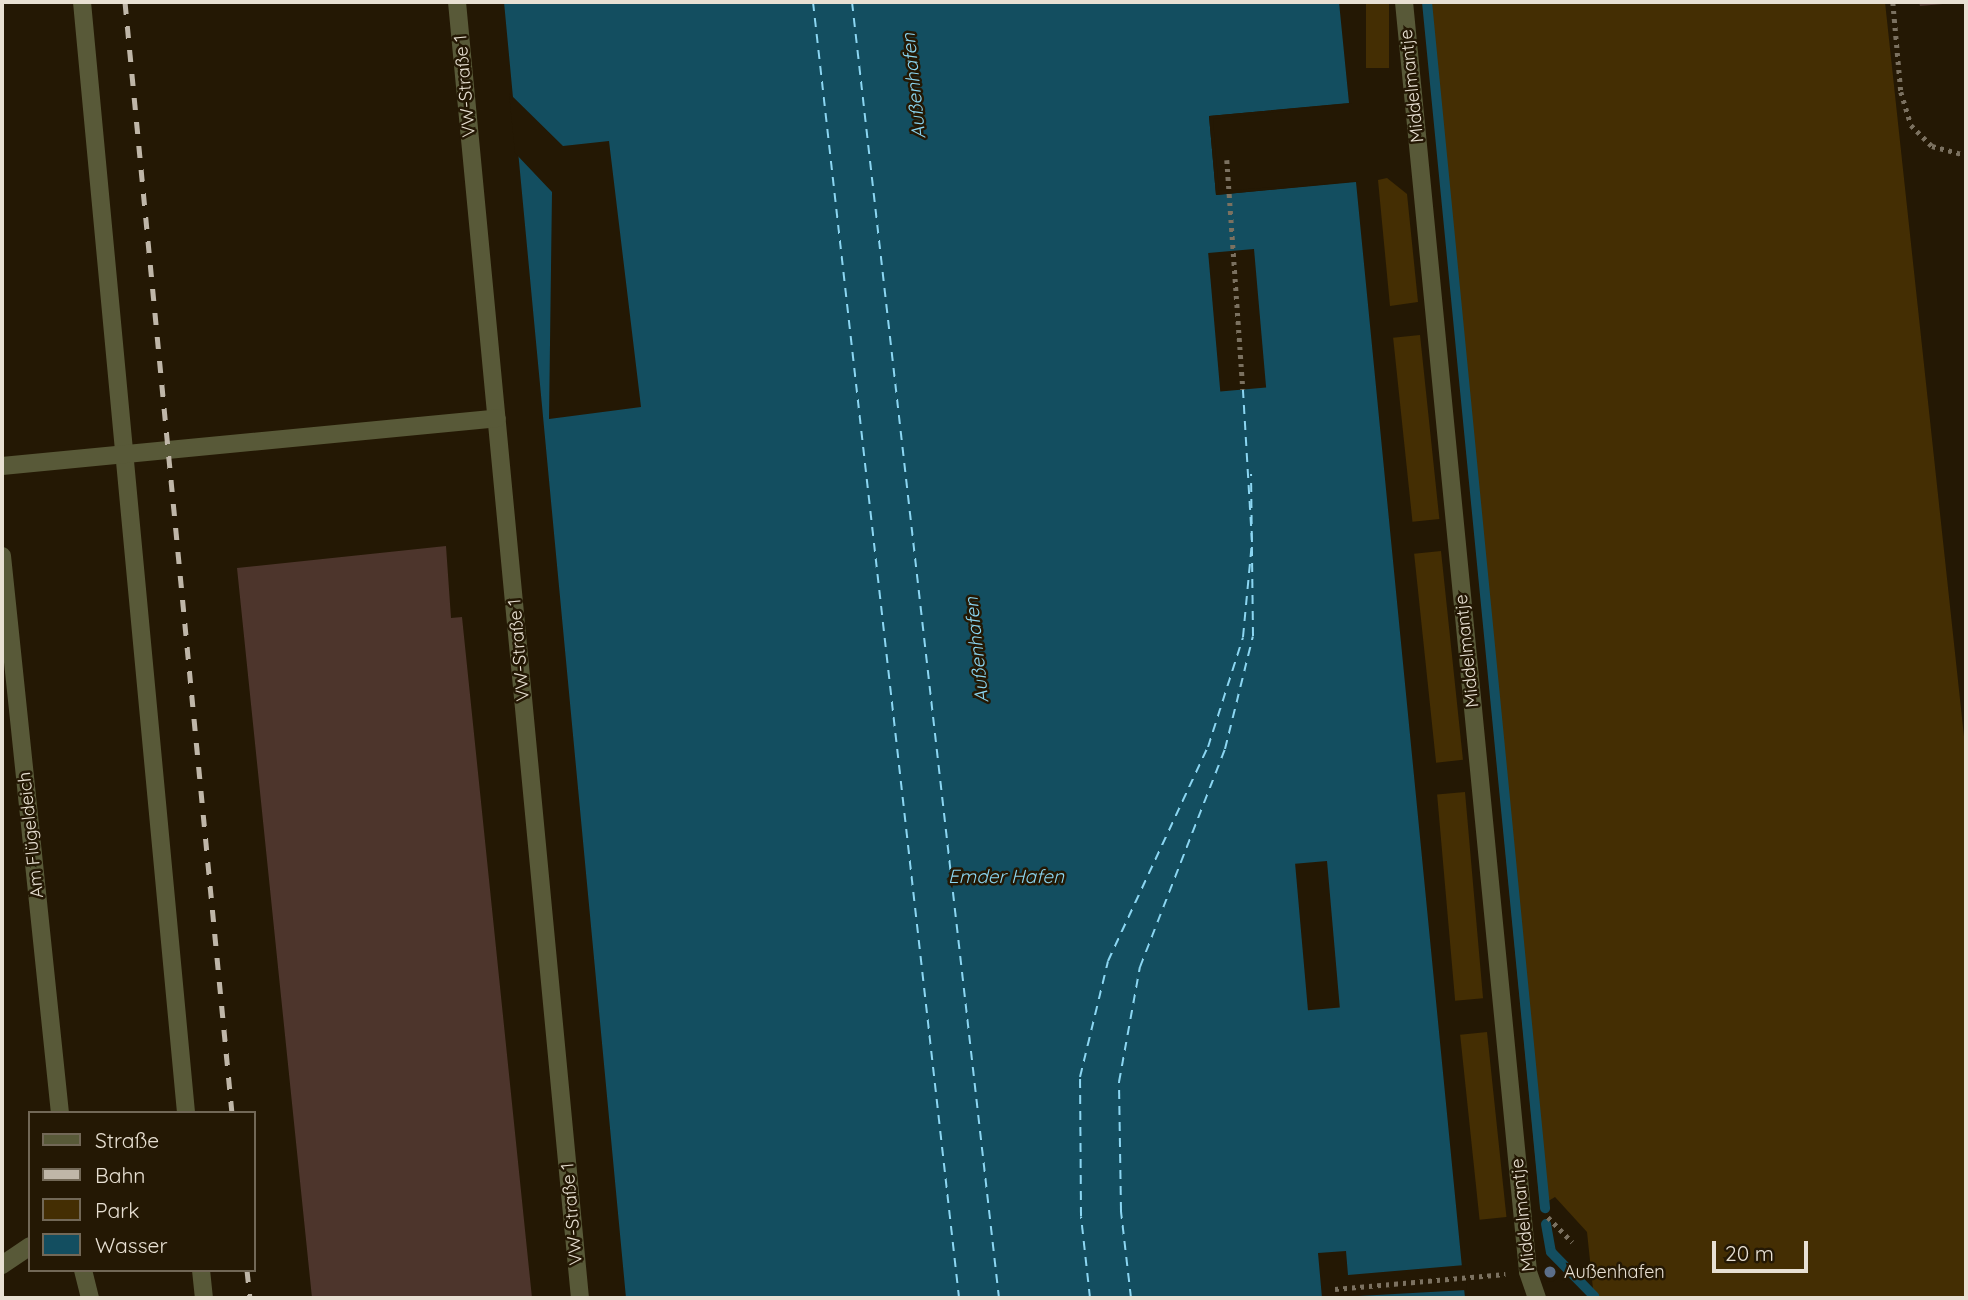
<!DOCTYPE html>
<html>
<head>
<meta charset="utf-8">
<style>
	body { margin:0 }
	#map { position:relative; width:1968px; height:1300px; overflow:hidden; background:#241804; font-family:Quicksand,sans-serif }
	div>[style] { position:absolute }
	.green>* { inset:0; background:#442e03; transform-origin:0 0 }
	.water>* { inset:0; background:#134e60 }
	.pier>* { inset:0; background:#241804; transform-origin:0 0 }
	.stream>* { height:10px; margin:-5px; padding:0 5px; transform-origin:5px; border-radius:5px; background:#134e60 }
	.ferry>* { height:2px; margin-top:-1px; transform-origin:0; background:repeating-linear-gradient(90deg,#8bd6f2 0 9px,transparent 0 16px) }
	.building>* { inset:0; background:#4d352c }
	.path>* { height:4.5px; margin-top:-2.25px; transform-origin:0; background:repeating-linear-gradient(90deg,#7b7160 0 3.5px,transparent 0 8.5px) }
	.minor>* { height:18px; margin:-9px; padding:0 9px; transform-origin:9px; border-radius:9px; background:#585938 }
	.rail>* { height:5px; margin-top:-2.5px; transform-origin:0; background:repeating-linear-gradient(90deg,#bfb6a8 0 12px,transparent 0 24px) }
	.dots>* { width:19px; height:19px; translate:-50% -50%; box-sizing:border-box; border:4px solid #241804; border-radius:50% }
	span { translate:-50% -50%; white-space:nowrap; text-align:center; line-height:1.15; -webkit-text-stroke:5px #241804; paint-order:stroke }
	.street-label { font-size:18px; color:#e8e0d3 }
	.poi-label { font-size:18px; color:#e8e0d3 }
	.left { translate:0 -50%; text-align:left }
	.water-label { font-size:19px; color:#8bd6f2; font-style:italic }
	.frame { position:absolute; inset:0; border:4px solid #e8e0d3; pointer-events:none }
	.legend { position:absolute; left:28px; top:1111px; width:228px; height:161px; box-sizing:border-box; background:#241804; border:2px solid #726857; margin:0; padding:9px 12px; list-style:none; font-size:21px; color:#e8e0d3 }
	.legend li { display:flex; align-items:center; gap:14px; height:35px }
	.legend b { width:35px; border:2px solid #726857 }
	.scale { position:absolute; left:1712px; top:1241px; width:96px; height:32px; box-sizing:border-box; border:4px solid #e8e0d3; border-top:0; padding-left:9px; font-size:21px; line-height:24px; white-space:nowrap; color:#e8e0d3; -webkit-text-stroke:5px #241804; paint-order:stroke }
</style>
</head>
<body>
<div id="map">
	<div class="green">
		<div style="left:1366px;top:2px;width:23px;height:66px"></div>
		<div style="clip-path:polygon(1423px 2px,1885px 2px,1966px 755px,1966px 1298px,1592px 1298px,1546px 1250px,1543px 1225px,1549px 1225px,1552px 1247px,1593px 1289px,1587px 1232px,1555px 1197px,1540px 1206px)"></div>
		<div style="clip-path:polygon(1387px 178px,1407px 194px,1418px 302px,1390px 306px,1378px 180px)"></div>
		<div style="left:1420px;top:335px;width:185px;height:27px;rotate:84deg"></div>
		<div style="left:1441px;top:551px;width:210px;height:27px;rotate:84deg"></div>
		<div style="left:1465px;top:792px;width:207px;height:28px;rotate:85deg"></div>
		<div style="left:1487px;top:1032px;width:186px;height:27px;rotate:84deg"></div>
	</div>
	<div class="water">
		<div style="clip-path:polygon(504px 2px,1339px 2px,1349px 103px,1209px 116px,1216px 195px,1356px 182px,1465px 1298px,626px 1298px)"></div>
	</div>
	<div class="pier">
		<div style="clip-path:polygon(509px 93px,563px 146px,609px 141px,641px 407px,549px 419px,552px 192px,515px 153px)"></div>
		<div style="clip-path:polygon(1353px 103px,1213px 119px,1219px 191px,1360px 181px,1216px 195px,1209px 116px)"></div>
		<div style="left:1254px;top:249px;width:139px;height:46px;rotate:85deg"></div>
		<div style="left:1327px;top:861px;width:147px;height:32px;rotate:85deg"></div>
		<div style="clip-path:polygon(1346px 1251px,1348px 1275px,1465px 1265px,1467px 1290px,1322px 1298px,1318px 1253px)"></div>
	</div>
	<div class="stream">
		<div style="left:1427px;top:2px;width:1212px;rotate:84.41deg"></div>
		<div style="left:1546px;top:1224px;width:28px;rotate:80deg"></div>
		<div style="left:1551px;top:1252px;width:62px;rotate:45.7deg"></div>
	</div>
	<div class="ferry">
		<div style="left:813px;top:2px;width:1304px;rotate:83.57deg"></div>
		<div style="left:852px;top:2px;width:1304px;rotate:83.53deg"></div>
		<div style="left:1090px;top:1298px;width:82px;rotate:-96.3deg"></div>
		<div style="left:1081px;top:1216px;width:139px;rotate:-90.4deg"></div>
		<div style="left:1080px;top:1077px;width:119px;rotate:-76.4deg"></div>
		<div style="left:1108px;top:961px;width:236px;rotate:-65deg"></div>
		<div style="left:1208px;top:747px;width:115px;rotate:-72.3deg"></div>
		<div style="left:1243px;top:637px;width:95px;rotate:-84.6deg"></div>
		<div style="left:1252px;top:542px;width:153px;rotate:-93.4deg"></div>
		<div style="left:1131px;top:1298px;width:88px;rotate:-96.6deg"></div>
		<div style="left:1121px;top:1211px;width:129px;rotate:-90.9deg"></div>
		<div style="left:1119px;top:1082px;width:117px;rotate:-79.7deg"></div>
		<div style="left:1140px;top:967px;width:234px;rotate:-68.7deg"></div>
		<div style="left:1225px;top:749px;width:116px;rotate:-76.1deg"></div>
		<div style="left:1253px;top:636px;width:162px;rotate:-90.7deg"></div>
	</div>
	<div class="building">
		<div style="clip-path:polygon(1919px 2px,1943px 2px,1943px 4px,1920px 6px)"></div>
		<div style="clip-path:polygon(446px 546px,451px 618px,462px 617px,532px 1298px,312px 1298px,237px 568px)"></div>
	</div>
	<div class="path">
		<div style="left:1893px;top:2px;width:90px;rotate:84.9deg"></div>
		<div style="left:1901px;top:92px;width:34px;rotate:73deg"></div>
		<div style="left:1911px;top:125px;width:30px;rotate:45deg"></div>
		<div style="left:1932px;top:146px;width:35px;rotate:15deg"></div>
		<div style="left:1227px;top:160px;width:230px;rotate:86deg"></div>
		<div style="left:1548px;top:1217px;width:35px;rotate:46deg"></div>
		<div style="left:1335px;top:1289px;width:171px;rotate:-5deg"></div>
	</div>
	<div class="minor">
		<div style="left:82px;top:2px;width:1116px;rotate:84.65deg"></div>
		<div style="left:457px;top:2px;width:1302px;rotate:84.58deg"></div>
		<div style="left:1404px;top:2px;width:1276px;rotate:84.42deg"></div>
		<div style="left:1528px;top:1272px;width:28px;rotate:71deg"></div>
		<div style="left:2px;top:466px;width:497px;rotate:-5.5deg"></div>
		<div style="left:2px;top:556px;width:560px;rotate:84.06deg"></div>
		<div style="left:2px;top:1265px;width:34px;rotate:-34deg"></div>
		<div style="left:83px;top:1270px;width:29px;rotate:76deg"></div>
		<div style="left:201px;top:1270px;width:28px;rotate:84deg"></div>
	</div>
	<div class="rail">
		<div style="left:125px;top:2px;width:1116px;rotate:84.5deg"></div>
		<div style="left:247px;top:1270px;width:28px;rotate:84deg"></div>
	</div>
	<div class="dots">
		<div style="left:1550px;top:1272px;background:#5c6f8a"></div>
	</div>
	<div class="street-label">
		<span style="left:465px;top:86px;rotate:-95deg">VW-Straße 1</span>
		<span style="left:1412px;top:86px;rotate:-96deg">Middelmantje</span>
		<span style="left:519px;top:650px;rotate:-95deg">VW-Straße 1</span>
		<span style="left:1467px;top:651px;rotate:-96deg">Middelmantje</span>
		<span style="left:31px;top:835px;rotate:-96deg">Am Flügeldeich</span>
		<span style="left:572px;top:1214px;rotate:-95deg">VW-Straße 1</span>
		<span style="left:1523px;top:1215px;rotate:-96deg">Middelmantje</span>
	</div>
	<div class="poi-label">
		<span class="left" style="left:1564px;top:1272px">Außenhafen</span>
	</div>
	<div class="water-label">
		<span style="left:914px;top:86px;rotate:-96deg">Außenhafen</span>
		<span style="left:977px;top:650px;rotate:-96deg">Außenhafen</span>
		<span style="left:1006px;top:877px">Emder Hafen</span>
	</div>
	<div class="frame"></div>
	<ul class="legend">
	<li><b style="height:9px;background:#585938"></b>Straße</li>
	<li><b style="height:9px;background:#bfb6a8"></b>Bahn</li>
	<li><b style="height:19px;background:#442e03"></b>Park</li>
	<li><b style="height:19px;background:#134e60"></b>Wasser</li>
	</ul>
	<div class="scale">20 m</div>
</div>
</body>
</html>
